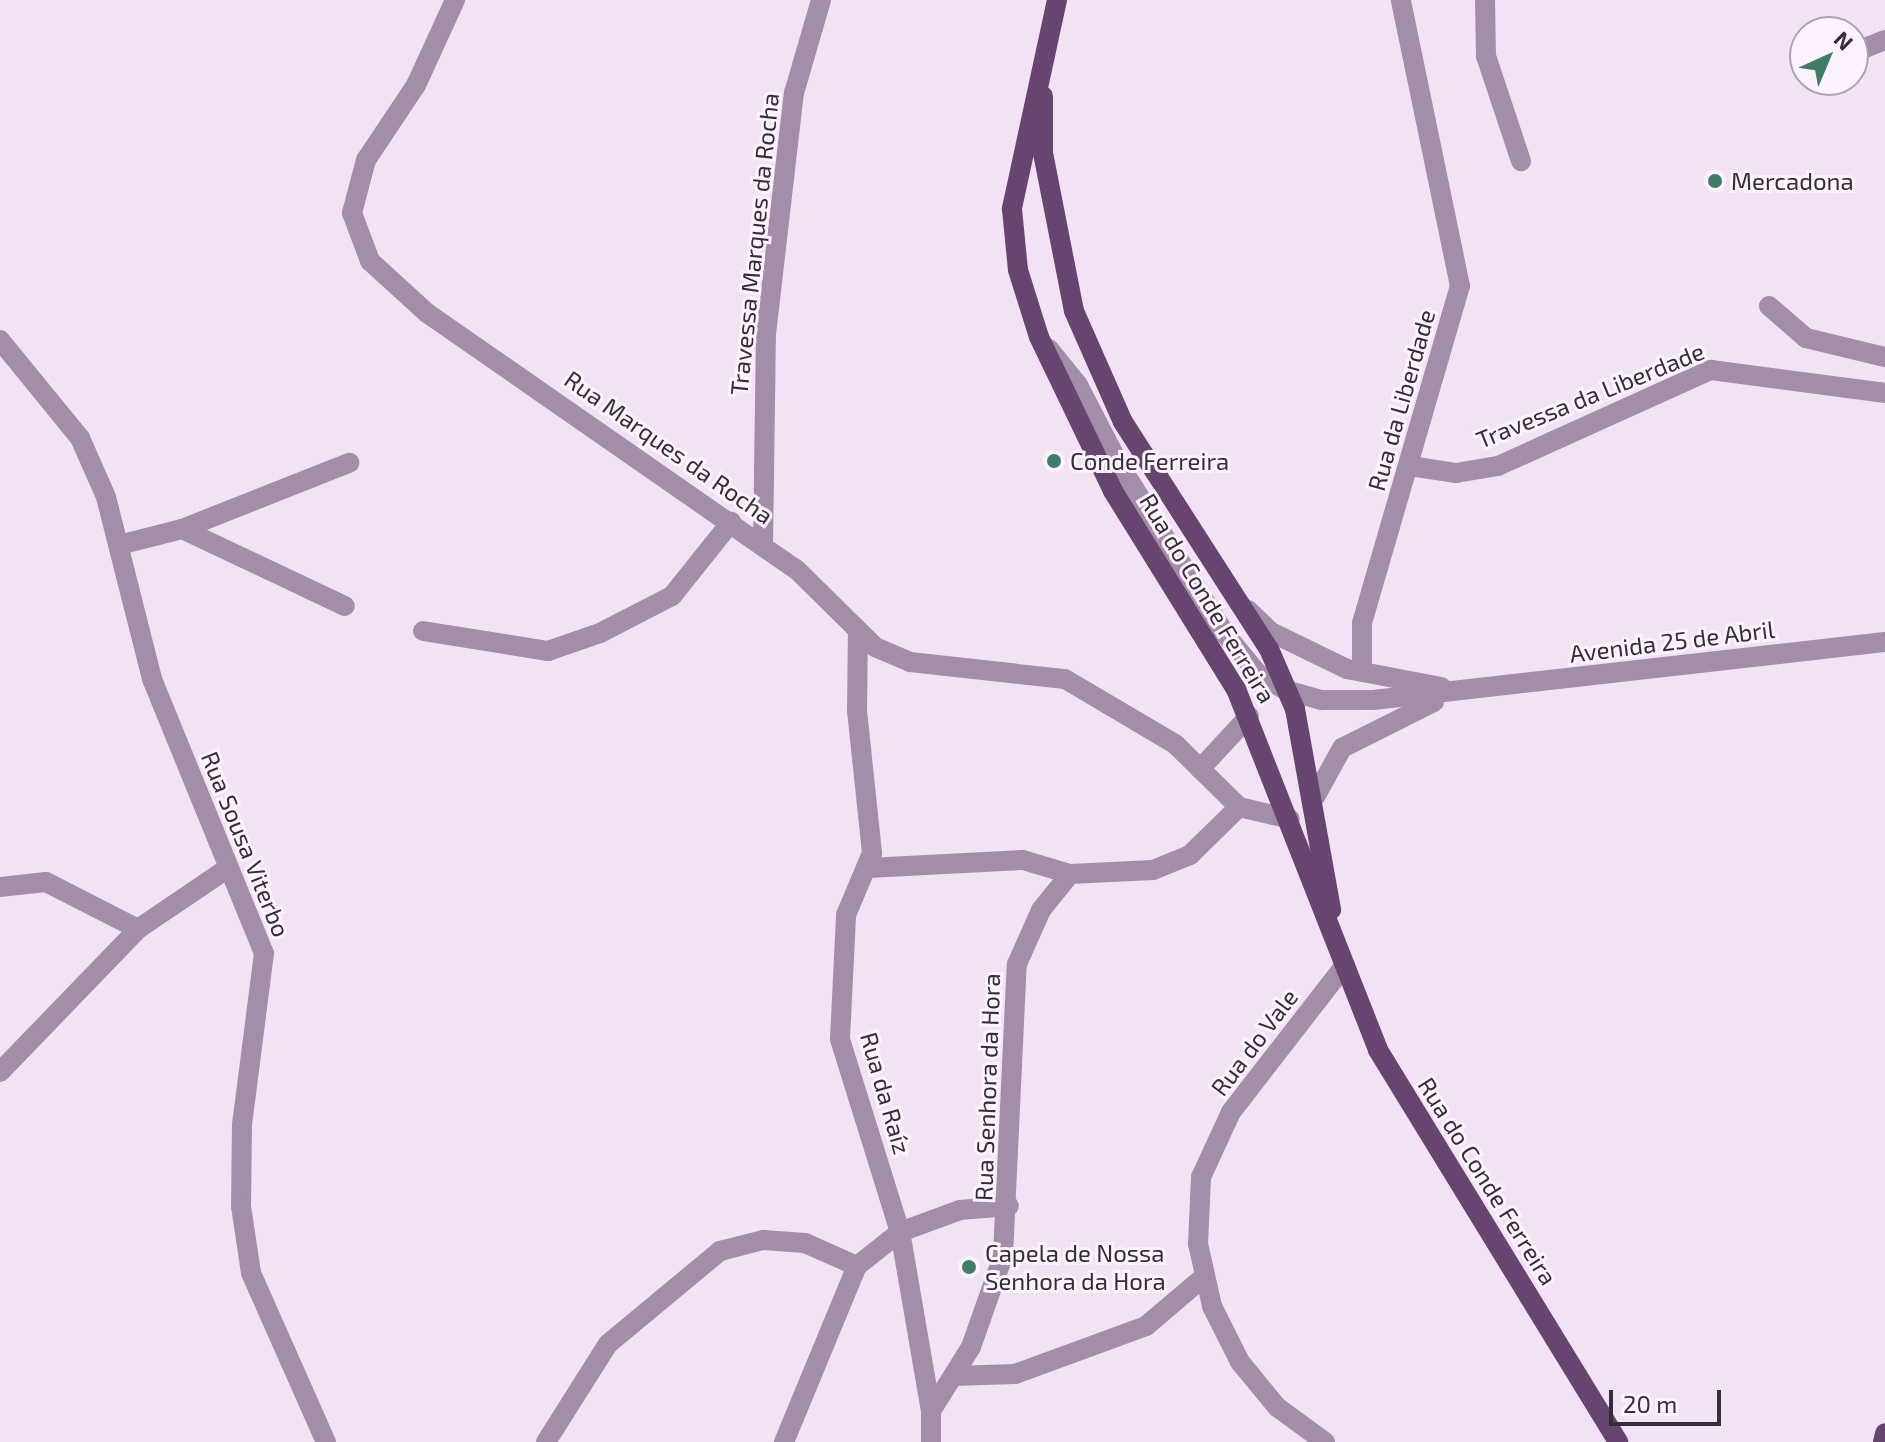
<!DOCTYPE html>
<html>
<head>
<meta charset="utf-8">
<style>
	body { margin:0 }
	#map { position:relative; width:1885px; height:1442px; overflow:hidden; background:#f1e3f4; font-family:"Exo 2",sans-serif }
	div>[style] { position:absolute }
	.minor>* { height:20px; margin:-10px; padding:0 10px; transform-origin:10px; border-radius:10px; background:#a38ea7 }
	.major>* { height:20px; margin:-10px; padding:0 10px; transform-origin:10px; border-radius:10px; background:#684470 }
	.dots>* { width:22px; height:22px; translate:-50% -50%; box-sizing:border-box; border:4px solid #fbf2fd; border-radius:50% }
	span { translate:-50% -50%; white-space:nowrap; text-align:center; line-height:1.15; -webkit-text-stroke:6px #fbf2fd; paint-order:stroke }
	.poi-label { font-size:24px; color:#342f36 }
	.left { translate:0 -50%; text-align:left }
	.street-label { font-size:24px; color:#342f36 }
	.north { position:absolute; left:1789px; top:16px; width:80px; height:80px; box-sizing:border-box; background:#fbf2fd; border:2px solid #aba4ad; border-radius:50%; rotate:44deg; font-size:22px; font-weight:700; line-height:32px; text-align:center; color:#342f36 }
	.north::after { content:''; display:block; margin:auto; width:28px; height:36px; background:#3f7d69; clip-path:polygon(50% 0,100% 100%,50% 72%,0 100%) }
	.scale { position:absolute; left:1609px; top:1390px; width:112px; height:36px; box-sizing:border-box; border:4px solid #342f36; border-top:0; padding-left:10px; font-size:24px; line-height:28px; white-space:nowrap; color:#342f36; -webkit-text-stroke:6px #fbf2fd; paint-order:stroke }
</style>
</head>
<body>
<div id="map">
	<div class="minor">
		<div style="left:455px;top:0;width:94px;rotate:114.6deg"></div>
		<div style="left:416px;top:85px;width:90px;rotate:123.7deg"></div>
		<div style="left:366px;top:160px;width:55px;rotate:104.8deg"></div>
		<div style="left:352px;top:213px;width:51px;rotate:69.4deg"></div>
		<div style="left:370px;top:261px;width:77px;rotate:42.4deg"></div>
		<div style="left:427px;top:313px;width:449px;rotate:34.8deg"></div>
		<div style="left:796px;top:569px;width:111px;rotate:44.6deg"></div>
		<div style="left:875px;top:647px;width:38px;rotate:23deg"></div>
		<div style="left:910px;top:662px;width:156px;rotate:6.3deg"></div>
		<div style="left:1065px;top:679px;width:128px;rotate:30.6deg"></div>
		<div style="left:1175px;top:744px;width:90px;rotate:44.5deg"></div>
		<div style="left:1239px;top:807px;width:52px;rotate:13.2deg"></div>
		<div style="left:1485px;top:0;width:56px;rotate:89deg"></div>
		<div style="left:1486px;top:56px;width:111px;rotate:71.6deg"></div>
		<div style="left:1855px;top:52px;width:32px;rotate:-22deg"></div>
		<div style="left:1769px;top:306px;width:49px;rotate:40.9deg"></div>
		<div style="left:1806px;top:338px;width:81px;rotate:13.5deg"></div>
		<div style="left:0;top:340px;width:127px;rotate:50.8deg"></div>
		<div style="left:80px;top:438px;width:64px;rotate:66.2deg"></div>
		<div style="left:106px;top:497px;width:188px;rotate:75.8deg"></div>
		<div style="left:152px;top:679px;width:296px;rotate:67.8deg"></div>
		<div style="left:264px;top:953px;width:173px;rotate:97.3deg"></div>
		<div style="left:242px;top:1125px;width:81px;rotate:90.7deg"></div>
		<div style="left:241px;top:1206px;width:68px;rotate:81.5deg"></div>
		<div style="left:251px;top:1273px;width:185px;rotate:66.1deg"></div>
		<div style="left:1049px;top:349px;width:46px;rotate:51.1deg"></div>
		<div style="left:1078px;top:385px;width:89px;rotate:62.6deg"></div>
		<div style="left:1119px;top:464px;width:202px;rotate:58deg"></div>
		<div style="left:1226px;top:635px;width:50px;rotate:50.6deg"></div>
		<div style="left:1258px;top:674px;width:32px;rotate:30deg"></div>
		<div style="left:1286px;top:690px;width:37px;rotate:16deg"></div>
		<div style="left:1322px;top:700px;width:51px"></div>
		<div style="left:1373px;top:700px;width:515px;rotate:-6.46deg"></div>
		<div style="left:1410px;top:466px;width:47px;rotate:8.7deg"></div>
		<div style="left:1456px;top:473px;width:43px;rotate:-9.5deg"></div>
		<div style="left:1498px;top:466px;width:234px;rotate:-24.3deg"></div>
		<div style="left:1711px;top:370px;width:176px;rotate:7.5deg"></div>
		<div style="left:182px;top:529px;width:180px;rotate:-21.6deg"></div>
		<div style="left:119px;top:545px;width:65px;rotate:-14.3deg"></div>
		<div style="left:182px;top:529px;width:180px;rotate:25.3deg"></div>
		<div style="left:763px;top:545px;width:211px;rotate:-89.2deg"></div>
		<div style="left:766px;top:334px;width:243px;rotate:-83.4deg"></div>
		<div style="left:794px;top:93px;width:97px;rotate:-73.8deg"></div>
		<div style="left:1248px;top:610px;width:32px;rotate:44deg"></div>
		<div style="left:1271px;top:632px;width:85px;rotate:26deg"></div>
		<div style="left:1347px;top:669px;width:96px;rotate:10.8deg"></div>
		<div style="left:423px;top:631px;width:127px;rotate:9.1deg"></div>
		<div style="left:548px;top:651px;width:55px;rotate:-19.1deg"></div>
		<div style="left:600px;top:633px;width:81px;rotate:-27.2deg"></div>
		<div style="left:672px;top:596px;width:95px;rotate:-51.4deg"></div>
		<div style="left:1362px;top:672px;width:49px;rotate:-90deg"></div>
		<div style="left:1362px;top:623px;width:351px;rotate:-73.8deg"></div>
		<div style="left:1460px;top:286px;width:292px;rotate:-101.7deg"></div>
		<div style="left:1200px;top:769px;width:72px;rotate:-47.2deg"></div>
		<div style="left:1315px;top:797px;width:56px;rotate:-61.1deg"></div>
		<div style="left:1342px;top:748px;width:103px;rotate:-26.6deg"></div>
		<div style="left:868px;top:868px;width:155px;rotate:-3deg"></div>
		<div style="left:1023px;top:860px;width:49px;rotate:16.6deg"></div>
		<div style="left:0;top:887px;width:46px;rotate:-6.2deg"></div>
		<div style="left:46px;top:882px;width:103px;rotate:27.1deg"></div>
		<div style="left:0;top:1072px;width:199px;rotate:-46deg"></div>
		<div style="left:138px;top:929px;width:109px;rotate:-34.1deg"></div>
		<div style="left:953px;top:1376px;width:62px;rotate:-1.8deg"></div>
		<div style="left:1015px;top:1374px;width:140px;rotate:-20.1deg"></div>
		<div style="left:1146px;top:1326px;width:77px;rotate:-40.3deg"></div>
		<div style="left:931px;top:1411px;width:182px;rotate:-99.8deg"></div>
		<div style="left:900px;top:1232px;width:64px;rotate:-20.1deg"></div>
		<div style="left:960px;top:1210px;width:49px;rotate:-4.7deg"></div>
		<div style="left:546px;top:1442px;width:116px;rotate:-57.7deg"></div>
		<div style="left:608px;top:1344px;width:146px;rotate:-39.7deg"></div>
		<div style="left:720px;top:1251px;width:44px;rotate:-14.3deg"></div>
		<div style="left:763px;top:1240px;width:42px;rotate:4.1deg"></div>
		<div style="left:805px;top:1243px;width:57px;rotate:23.9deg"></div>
		<div style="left:784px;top:1442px;width:191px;rotate:-67.5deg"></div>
		<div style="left:857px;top:1266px;width:55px;rotate:-38.3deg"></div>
		<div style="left:900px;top:1232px;width:202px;rotate:-107.3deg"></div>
		<div style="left:840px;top:1039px;width:124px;rotate:-87.2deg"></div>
		<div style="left:846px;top:915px;width:67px;rotate:-67.2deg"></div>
		<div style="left:872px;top:853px;width:144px;rotate:-96deg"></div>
		<div style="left:857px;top:710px;width:79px;rotate:-89.3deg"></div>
		<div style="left:931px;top:1442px;width:31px;rotate:-90deg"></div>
		<div style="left:931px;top:1411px;width:75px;rotate:-58deg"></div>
		<div style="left:971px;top:1347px;width:96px;rotate:-70.6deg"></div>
		<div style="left:1003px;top:1256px;width:292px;rotate:-87.3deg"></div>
		<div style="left:1017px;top:964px;width:59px;rotate:-66deg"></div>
		<div style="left:1041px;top:910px;width:46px;rotate:-51.1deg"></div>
		<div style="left:1070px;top:874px;width:83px;rotate:-2.8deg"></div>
		<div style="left:1153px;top:870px;width:40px;rotate:-22deg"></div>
		<div style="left:1190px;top:855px;width:69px;rotate:-44.4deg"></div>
		<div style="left:1325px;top:1442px;width:59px;rotate:-143.9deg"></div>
		<div style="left:1277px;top:1407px;width:58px;rotate:-129.4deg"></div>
		<div style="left:1240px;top:1362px;width:63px;rotate:-116.6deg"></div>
		<div style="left:1212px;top:1306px;width:64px;rotate:-102.7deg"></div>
		<div style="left:1198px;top:1244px;width:67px;rotate:-87.4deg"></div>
		<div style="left:1201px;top:1177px;width:72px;rotate:-65.2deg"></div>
		<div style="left:1231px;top:1112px;width:186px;rotate:-52.2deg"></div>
	</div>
	<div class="major">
		<div style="left:1057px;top:0;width:214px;rotate:102.2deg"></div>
		<div style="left:1012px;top:209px;width:61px;rotate:84.4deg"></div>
		<div style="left:1018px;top:270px;width:70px;rotate:72.6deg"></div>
		<div style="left:1039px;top:337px;width:171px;rotate:64.3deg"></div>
		<div style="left:1113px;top:491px;width:233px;rotate:58.2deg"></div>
		<div style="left:1236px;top:689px;width:388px;rotate:68.5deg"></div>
		<div style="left:1378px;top:1050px;width:460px;rotate:58.5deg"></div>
		<div style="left:1043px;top:96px;width:57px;rotate:90deg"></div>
		<div style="left:1043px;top:153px;width:161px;rotate:78.9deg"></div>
		<div style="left:1074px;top:311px;width:121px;rotate:66.2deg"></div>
		<div style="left:1123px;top:422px;width:270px;rotate:57.3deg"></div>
		<div style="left:1269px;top:649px;width:65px;rotate:66.6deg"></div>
		<div style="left:1295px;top:709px;width:204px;rotate:79.8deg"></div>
		<div style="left:1883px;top:1442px;width:9px;rotate:-77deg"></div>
	</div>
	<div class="dots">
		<div style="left:1715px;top:181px;background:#3f7d69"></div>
		<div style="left:1054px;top:461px;background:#3f7d69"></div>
		<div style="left:969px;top:1267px;background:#3f7d69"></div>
	</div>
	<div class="poi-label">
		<span class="left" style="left:1731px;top:181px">Mercadona</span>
		<span class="left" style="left:1070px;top:461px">Conde Ferreira</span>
		<span class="left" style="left:985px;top:1267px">Capela de Nossa<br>Senhora da Hora</span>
	</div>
	<div class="street-label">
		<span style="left:754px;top:244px;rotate:-84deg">Travessa Marques da Rocha</span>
		<span style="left:1590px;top:395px;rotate:-22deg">Travessa da Liberdade</span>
		<span style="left:1401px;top:400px;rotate:-74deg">Rua da Liberdade</span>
		<span style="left:669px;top:447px;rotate:35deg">Rua Marques da Rocha</span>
		<span style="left:1208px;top:598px;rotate:59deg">Rua do Conde Ferreira</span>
		<span style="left:1672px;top:641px;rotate:-7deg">Avenida 25 de Abril</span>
		<span style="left:246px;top:844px;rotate:68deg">Rua Sousa Viterbo</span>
		<span style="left:1254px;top:1042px;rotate:-53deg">Rua do Vale</span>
		<span style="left:987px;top:1087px;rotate:-88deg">Rua Senhora da Hora</span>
		<span style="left:886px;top:1093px;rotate:74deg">Rua da Raíz</span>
		<span style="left:1488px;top:1181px;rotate:58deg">Rua do Conde Ferreira</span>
	</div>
	<div class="north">N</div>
	<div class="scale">20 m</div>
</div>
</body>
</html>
